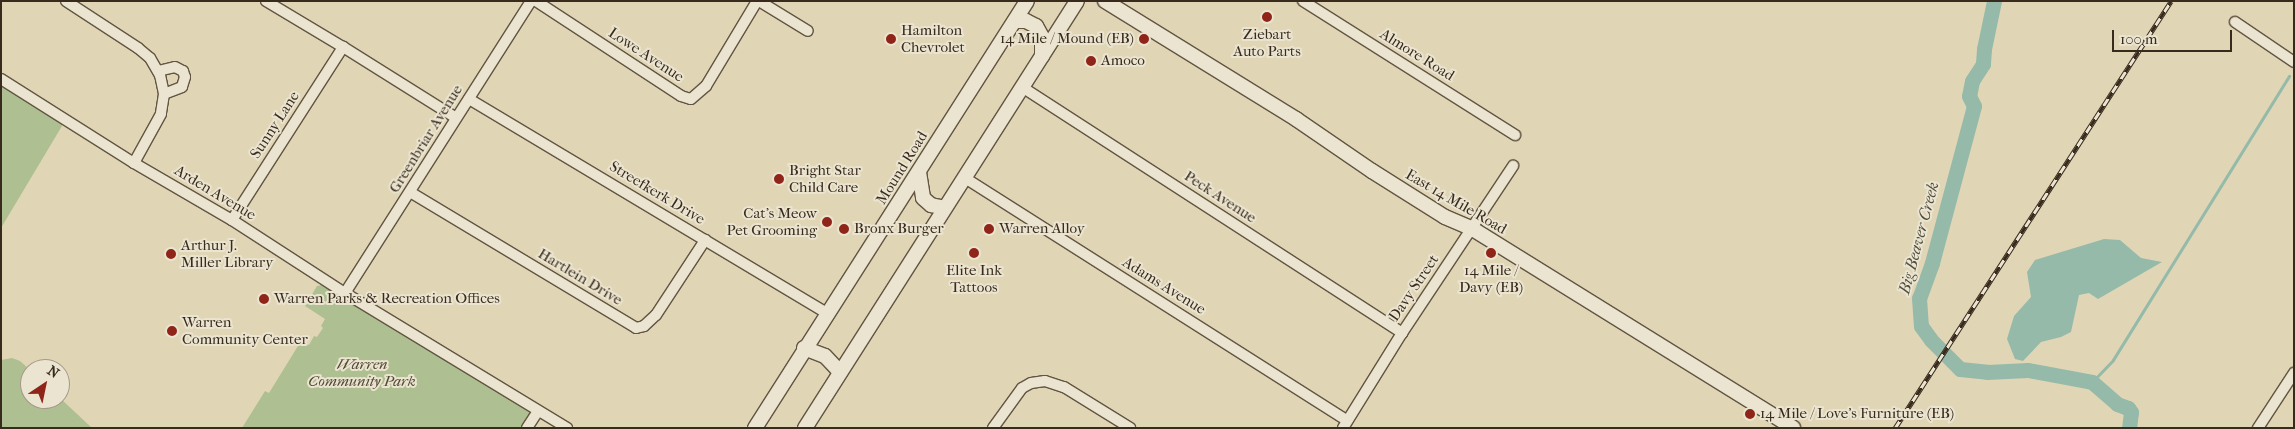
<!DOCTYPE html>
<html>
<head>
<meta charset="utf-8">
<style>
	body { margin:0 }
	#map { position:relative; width:2295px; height:429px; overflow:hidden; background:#e0d6b6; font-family:"IM FELL French Canon",serif }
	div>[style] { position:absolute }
	.green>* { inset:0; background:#aebf91 }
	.water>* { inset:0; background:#95baa9 }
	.stream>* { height:2.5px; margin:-1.25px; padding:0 1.25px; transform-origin:1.25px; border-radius:1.25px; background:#95baa9 }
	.river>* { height:15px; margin:-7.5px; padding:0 7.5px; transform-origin:7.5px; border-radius:7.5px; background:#95baa9 }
	.roads { filter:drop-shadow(1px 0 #625542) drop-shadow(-1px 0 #625542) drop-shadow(0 1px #625542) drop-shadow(0 -1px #625542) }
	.minor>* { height:10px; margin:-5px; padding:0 5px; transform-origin:5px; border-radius:5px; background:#ebe4d0 }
	.secondary>* { height:14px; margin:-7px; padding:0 7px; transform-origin:7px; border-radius:7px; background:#ebe4d0 }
	.rail>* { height:4.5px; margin-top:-2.25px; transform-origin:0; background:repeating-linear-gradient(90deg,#ebe4d0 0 8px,#382a1c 0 16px); box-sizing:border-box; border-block:1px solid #382a1c }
	.dots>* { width:14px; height:14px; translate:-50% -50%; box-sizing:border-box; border:2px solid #ebe4d0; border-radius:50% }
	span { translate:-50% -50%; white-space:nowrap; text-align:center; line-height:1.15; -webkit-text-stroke:4px #ebe4d0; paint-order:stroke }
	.poi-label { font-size:15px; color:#382a1c }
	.left { translate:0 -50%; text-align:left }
	.right { translate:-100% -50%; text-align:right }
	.street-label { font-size:15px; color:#382a1c }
	.park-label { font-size:15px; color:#504833; font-style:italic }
	.water-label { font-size:16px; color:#4f4e3f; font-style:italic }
	.frame { position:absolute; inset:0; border:2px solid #382a1c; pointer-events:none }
	.north { position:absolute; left:20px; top:359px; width:50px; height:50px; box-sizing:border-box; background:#ebe4d0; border:1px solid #a39a88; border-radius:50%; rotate:34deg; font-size:14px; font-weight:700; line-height:20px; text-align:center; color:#382a1c }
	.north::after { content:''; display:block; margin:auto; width:18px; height:22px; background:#8f2418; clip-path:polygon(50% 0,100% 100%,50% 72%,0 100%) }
	.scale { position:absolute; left:2112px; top:30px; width:120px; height:22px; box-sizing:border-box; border:2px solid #382a1c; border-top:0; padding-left:6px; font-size:15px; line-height:18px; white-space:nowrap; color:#382a1c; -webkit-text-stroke:4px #ebe4d0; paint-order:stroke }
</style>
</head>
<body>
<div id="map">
	<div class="green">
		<div style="clip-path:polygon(1px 82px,61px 122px,62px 126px,1px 228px)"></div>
		<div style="clip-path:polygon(322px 285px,528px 410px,531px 415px,525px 428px,242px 428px,265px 391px,269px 393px,301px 341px,309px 345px,314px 336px,317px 337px,323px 328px,321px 326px,325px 319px,305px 306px,317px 286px)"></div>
		<div style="clip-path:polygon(12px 358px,20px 361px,30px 370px,30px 399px,60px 398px,92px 428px,1px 428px,1px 360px)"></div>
	</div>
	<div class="water">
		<div style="clip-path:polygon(2104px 239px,2120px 240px,2141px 258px,2162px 262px,2098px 299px,2089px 293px,2079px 295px,2071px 332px,2061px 337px,2041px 342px,2023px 361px,2015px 359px,2007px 339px,2014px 316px,2031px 297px,2027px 272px,2035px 260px)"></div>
	</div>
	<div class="stream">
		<div style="left:2092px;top:382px;width:30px;rotate:-46deg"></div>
		<div style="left:2113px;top:360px;width:334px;rotate:-58.2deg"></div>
	</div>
	<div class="river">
		<div style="left:1994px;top:1px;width:49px;rotate:101.8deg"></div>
		<div style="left:1984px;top:49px;width:15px;rotate:94deg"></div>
		<div style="left:1983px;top:64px;width:20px;rotate:123deg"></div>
		<div style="left:1972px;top:81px;width:15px;rotate:101deg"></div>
		<div style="left:1969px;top:96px;width:11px;rotate:63deg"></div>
		<div style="left:1974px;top:106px;width:163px;rotate:105deg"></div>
		<div style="left:1932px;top:263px;width:37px;rotate:110deg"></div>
		<div style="left:1919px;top:298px;width:28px;rotate:86deg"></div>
		<div style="left:1921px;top:326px;width:17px;rotate:54deg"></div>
		<div style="left:1931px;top:340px;width:41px;rotate:45deg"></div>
		<div style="left:1960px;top:369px;width:27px;rotate:6deg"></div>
		<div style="left:1987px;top:372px;width:41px;rotate:-2.8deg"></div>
		<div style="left:2028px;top:370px;width:65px;rotate:10.6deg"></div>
		<div style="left:2092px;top:382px;width:33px;rotate:41deg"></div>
		<div style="left:2117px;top:404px;width:12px;rotate:20deg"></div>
		<div style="left:2128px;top:408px;width:5px;rotate:53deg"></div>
		<div style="left:2131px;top:412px;width:16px;rotate:97deg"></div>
	</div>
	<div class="roads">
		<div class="minor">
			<div style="left:66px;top:1px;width:86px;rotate:33.1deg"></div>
			<div style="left:138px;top:48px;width:16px;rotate:40deg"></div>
			<div style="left:150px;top:58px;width:20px;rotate:60deg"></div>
			<div style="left:160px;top:75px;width:19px;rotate:78deg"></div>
			<div style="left:164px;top:94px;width:20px;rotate:99deg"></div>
			<div style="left:161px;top:114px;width:56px;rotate:118.9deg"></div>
			<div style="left:266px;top:1px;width:90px;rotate:30.9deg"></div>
			<div style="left:343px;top:47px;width:133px;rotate:32.1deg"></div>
			<div style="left:536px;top:1px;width:173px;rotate:33.2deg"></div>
			<div style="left:681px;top:96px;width:10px;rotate:17deg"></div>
			<div style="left:691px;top:99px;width:20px;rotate:-41deg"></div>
			<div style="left:706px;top:86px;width:99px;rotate:-59deg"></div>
			<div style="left:759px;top:1px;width:57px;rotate:31.5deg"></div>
			<div style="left:1303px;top:1px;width:251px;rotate:32.3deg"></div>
			<div style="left:2235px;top:22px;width:71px;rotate:34.1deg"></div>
			<div style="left:158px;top:71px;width:17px;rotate:-13deg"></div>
			<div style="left:175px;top:67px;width:9px;rotate:27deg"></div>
			<div style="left:183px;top:71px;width:6px;rotate:72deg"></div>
			<div style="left:185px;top:77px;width:10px;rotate:107deg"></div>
			<div style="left:182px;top:87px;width:19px;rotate:159deg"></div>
			<div style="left:1px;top:79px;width:157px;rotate:32.3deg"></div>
			<div style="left:134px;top:163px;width:113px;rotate:30.2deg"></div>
			<div style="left:232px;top:220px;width:135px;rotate:32.9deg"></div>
			<div style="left:345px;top:293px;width:260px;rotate:31.3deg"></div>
			<div style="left:1022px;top:87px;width:453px;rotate:32.9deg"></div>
			<div style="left:469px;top:99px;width:418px;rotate:30.9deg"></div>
			<div style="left:965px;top:178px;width:452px;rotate:32.4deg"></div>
			<div style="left:410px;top:192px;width:264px;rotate:31deg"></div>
			<div style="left:636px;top:328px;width:8px;rotate:-14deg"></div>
			<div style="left:644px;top:326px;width:16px;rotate:-43deg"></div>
			<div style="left:656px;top:315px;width:90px;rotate:-56.8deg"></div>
			<div style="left:232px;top:220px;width:206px;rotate:-57.3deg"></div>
			<div style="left:345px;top:293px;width:346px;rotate:-57.5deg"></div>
			<div style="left:527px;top:428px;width:20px;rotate:-57deg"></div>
			<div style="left:993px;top:428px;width:49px;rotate:-54.1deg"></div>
			<div style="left:1022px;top:388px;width:10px;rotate:-29deg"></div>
			<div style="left:1031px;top:383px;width:14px;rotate:-8deg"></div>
			<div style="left:1045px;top:381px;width:20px;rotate:18deg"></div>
			<div style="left:1064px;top:387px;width:78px;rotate:31.8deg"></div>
			<div style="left:1343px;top:428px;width:112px;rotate:-58.2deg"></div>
			<div style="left:1402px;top:333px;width:201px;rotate:-56.4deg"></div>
			<div style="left:2258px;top:428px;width:66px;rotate:-56.8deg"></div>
		</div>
		<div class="secondary">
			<div style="left:1105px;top:1px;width:225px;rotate:31.7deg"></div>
			<div style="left:1296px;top:119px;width:92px;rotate:34.4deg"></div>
			<div style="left:1372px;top:171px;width:86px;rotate:32.2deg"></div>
			<div style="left:1445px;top:217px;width:28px;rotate:23deg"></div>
			<div style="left:1471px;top:228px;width:379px;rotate:31.8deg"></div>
			<div style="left:1015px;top:21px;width:11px"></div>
			<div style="left:1026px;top:21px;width:11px;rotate:27deg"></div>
			<div style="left:1036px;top:26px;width:13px;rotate:61deg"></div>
			<div style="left:1042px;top:37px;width:19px;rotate:90deg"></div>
			<div style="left:919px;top:172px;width:26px;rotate:81deg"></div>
			<div style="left:923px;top:198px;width:11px;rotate:41deg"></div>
			<div style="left:931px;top:205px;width:14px;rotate:12deg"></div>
			<div style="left:804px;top:348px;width:22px;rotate:21deg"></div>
			<div style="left:825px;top:356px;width:22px;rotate:47deg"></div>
			<div style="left:755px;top:428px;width:506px;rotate:-57.5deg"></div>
			<div style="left:805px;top:428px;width:506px;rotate:-57.5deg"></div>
		</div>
	</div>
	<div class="rail">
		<div style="left:1895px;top:428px;width:508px;rotate:-57.12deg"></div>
	</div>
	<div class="dots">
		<div style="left:1267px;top:17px;background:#8f2418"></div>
		<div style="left:891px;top:39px;background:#8f2418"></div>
		<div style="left:1144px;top:39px;background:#8f2418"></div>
		<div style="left:1091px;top:61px;background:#8f2418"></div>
		<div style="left:779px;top:179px;background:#8f2418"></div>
		<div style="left:827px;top:222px;background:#8f2418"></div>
		<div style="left:844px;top:229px;background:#8f2418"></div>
		<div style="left:989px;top:229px;background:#8f2418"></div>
		<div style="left:974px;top:253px;background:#8f2418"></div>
		<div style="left:1491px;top:253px;background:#8f2418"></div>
		<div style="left:171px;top:254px;background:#8f2418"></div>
		<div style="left:264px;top:299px;background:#8f2418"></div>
		<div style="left:172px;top:331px;background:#8f2418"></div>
		<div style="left:1750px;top:414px;background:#8f2418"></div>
	</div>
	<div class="poi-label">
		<span class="left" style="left:901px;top:39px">Hamilton<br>Chevrolet</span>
		<span style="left:1267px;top:43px">Ziebart<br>Auto Parts</span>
		<span class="right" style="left:1134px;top:39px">14 Mile / Mound (EB)</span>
		<span class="left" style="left:1101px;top:61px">Amoco</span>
		<span class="left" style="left:789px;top:179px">Bright Star<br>Child Care</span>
		<span class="right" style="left:817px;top:222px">Cat's Meow<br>Pet Grooming</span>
		<span class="left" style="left:854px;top:229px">Bronx Burger</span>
		<span class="left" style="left:999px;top:229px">Warren Alloy</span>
		<span class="left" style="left:181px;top:254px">Arthur J.<br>Miller Library</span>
		<span style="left:974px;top:279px">Elite Ink<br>Tattoos</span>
		<span style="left:1491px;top:279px">14 Mile /<br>Davy (EB)</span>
		<span class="left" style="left:274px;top:299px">Warren Parks &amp; Recreation Offices</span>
		<span class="left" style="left:182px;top:331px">Warren<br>Community Center</span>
		<span class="left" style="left:1760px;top:414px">14 Mile / Love's Furniture (EB)</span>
	</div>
	<div class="street-label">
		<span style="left:646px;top:55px;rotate:33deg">Lowe Avenue</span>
		<span style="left:1417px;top:55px;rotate:32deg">Almore Road</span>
		<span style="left:275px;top:125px;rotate:-57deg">Sunny Lane</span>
		<span style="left:426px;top:139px;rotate:-58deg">Greenbriar Avenue</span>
		<span style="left:902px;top:168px;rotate:-58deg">Mound Road</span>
		<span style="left:215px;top:193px;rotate:31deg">Arden Avenue</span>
		<span style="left:657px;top:193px;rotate:31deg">Streefkerk Drive</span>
		<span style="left:1220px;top:197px;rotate:33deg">Peck Avenue</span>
		<span style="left:1456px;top:202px;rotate:30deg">East 14 Mile Road</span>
		<span style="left:580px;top:277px;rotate:31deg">Hartlein Drive</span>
		<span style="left:1164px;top:286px;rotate:32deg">Adams Avenue</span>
		<span style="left:1414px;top:288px;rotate:-56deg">Davy Street</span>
	</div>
	<div class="park-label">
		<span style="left:362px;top:373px">Warren<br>Community Park</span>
	</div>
	<div class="water-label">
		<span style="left:1919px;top:238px;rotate:-75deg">Big Beaver Creek</span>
	</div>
	<div class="frame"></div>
	<div class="north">N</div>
	<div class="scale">100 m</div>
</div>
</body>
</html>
